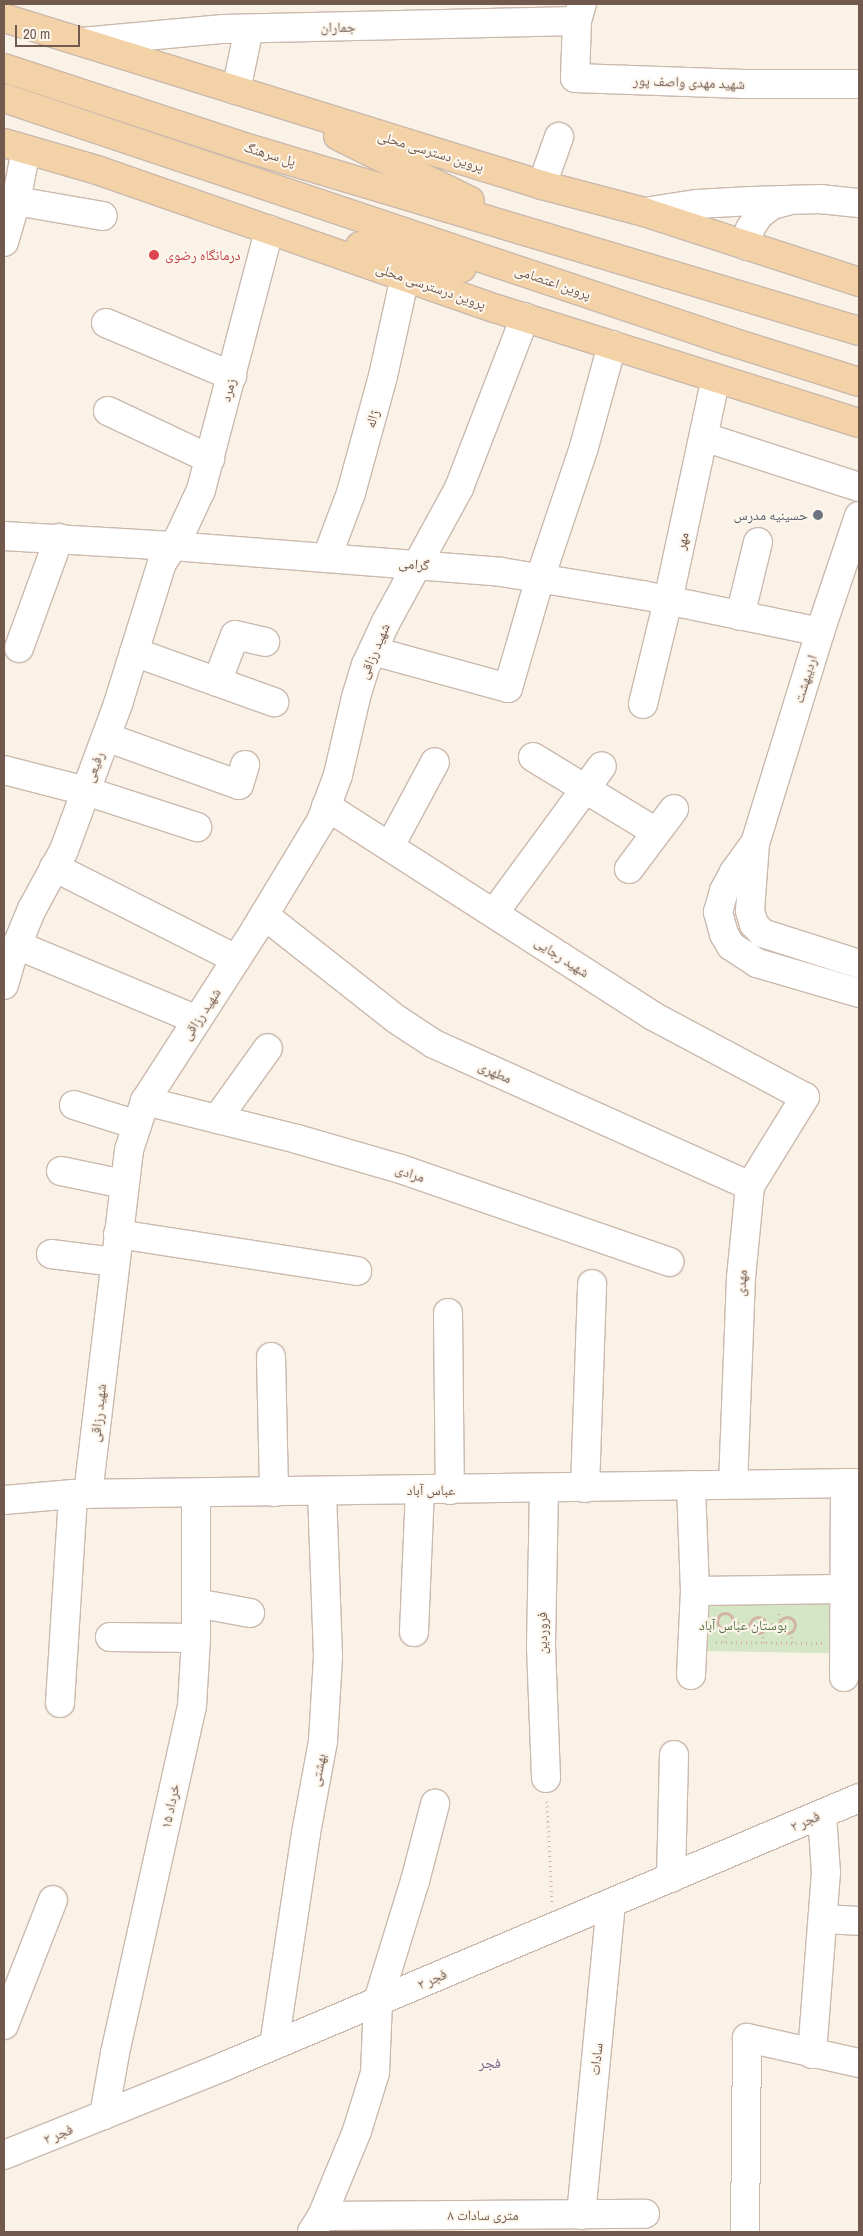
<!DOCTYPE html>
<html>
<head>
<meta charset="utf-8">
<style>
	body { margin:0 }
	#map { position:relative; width:863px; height:2236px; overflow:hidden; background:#faf2e7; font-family:"Archivo Narrow","Noto Naskh Arabic",sans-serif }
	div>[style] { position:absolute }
	.green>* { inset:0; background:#d5e6c6; transform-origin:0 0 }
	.path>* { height:3px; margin-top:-1.5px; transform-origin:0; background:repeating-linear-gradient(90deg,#d1b4a4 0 1px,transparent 0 5px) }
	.path>.ring { margin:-1.5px; padding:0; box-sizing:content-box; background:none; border:3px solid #d1b4a4; border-radius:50% }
	.roads { filter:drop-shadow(1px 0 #cbb9ae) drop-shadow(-1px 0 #cbb9ae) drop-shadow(0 1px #cbb9ae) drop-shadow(0 -1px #cbb9ae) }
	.minor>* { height:28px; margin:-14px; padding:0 14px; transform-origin:14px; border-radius:14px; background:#fff }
	.major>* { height:28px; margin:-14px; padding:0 14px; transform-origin:14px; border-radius:14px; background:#f2d2a6 }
	.dots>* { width:14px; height:14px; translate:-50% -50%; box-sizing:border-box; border:2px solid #fdf6ec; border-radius:50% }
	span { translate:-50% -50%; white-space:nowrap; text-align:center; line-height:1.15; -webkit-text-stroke:4px #fdf6ec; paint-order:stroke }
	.street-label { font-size:14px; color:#71594e }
	.health-label { font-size:14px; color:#be3a42 }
	.left { translate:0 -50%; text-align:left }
	.worship-label { font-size:14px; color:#5b616d }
	.right { translate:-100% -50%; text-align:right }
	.park-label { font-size:14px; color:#567647 }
	.neighbourhood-label { font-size:15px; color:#7e668d }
	.frame { position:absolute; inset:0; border:5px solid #71594e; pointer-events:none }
	.scale { position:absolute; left:15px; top:25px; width:65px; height:22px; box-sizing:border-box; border:2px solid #71594e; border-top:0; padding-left:6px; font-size:15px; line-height:18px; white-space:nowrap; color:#71594e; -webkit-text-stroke:4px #fdf6ec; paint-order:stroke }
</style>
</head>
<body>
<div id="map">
	<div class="green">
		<div style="left:702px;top:1597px;width:131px;height:54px;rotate:1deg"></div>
	</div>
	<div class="path">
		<div class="ring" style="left:717px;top:1613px;width:13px;height:13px"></div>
		<div class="ring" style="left:779px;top:1617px;width:13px;height:13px"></div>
		<div class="ring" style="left:750px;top:1617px;width:13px;height:13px"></div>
		<div style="left:733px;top:1622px;width:16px;rotate:7deg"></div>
		<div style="left:766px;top:1623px;width:13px;rotate:4deg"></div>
		<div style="left:779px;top:1624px;width:12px;rotate:-90deg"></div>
		<div style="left:761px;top:1632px;width:12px;rotate:70deg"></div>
		<div style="left:790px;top:1632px;width:11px;rotate:75deg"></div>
		<div style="left:716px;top:1642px;width:106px;rotate:0.5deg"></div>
		<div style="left:724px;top:1642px;width:14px;rotate:-73deg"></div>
		<div style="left:547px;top:1801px;width:101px;rotate:87.2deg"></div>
	</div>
	<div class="roads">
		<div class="minor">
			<div style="left:577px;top:21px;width:57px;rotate:92deg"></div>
			<div style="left:575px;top:78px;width:169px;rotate:2deg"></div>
			<div style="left:744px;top:84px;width:115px"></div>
			<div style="left:82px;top:42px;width:142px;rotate:-5.3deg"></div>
			<div style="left:223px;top:29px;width:354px;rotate:-1.3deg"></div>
			<div style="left:577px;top:21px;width:18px;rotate:-74deg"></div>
			<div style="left:236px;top:90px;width:62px;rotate:-78deg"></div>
			<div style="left:542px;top:185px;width:51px;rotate:-70.5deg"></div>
			<div style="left:4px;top:202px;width:12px;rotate:-5deg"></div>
			<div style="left:16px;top:201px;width:88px;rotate:9.8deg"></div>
			<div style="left:644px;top:212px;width:54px;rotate:-8.6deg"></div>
			<div style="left:697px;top:204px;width:54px;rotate:-3.2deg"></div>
			<div style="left:751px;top:201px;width:69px;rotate:-1.7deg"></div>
			<div style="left:820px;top:199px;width:39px;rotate:6deg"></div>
			<div style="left:4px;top:242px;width:43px;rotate:-73.7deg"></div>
			<div style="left:16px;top:201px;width:52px;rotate:-78.9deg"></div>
			<div style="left:747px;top:246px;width:17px;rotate:-80deg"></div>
			<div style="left:750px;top:229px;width:17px;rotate:-57deg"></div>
			<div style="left:759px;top:215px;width:16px;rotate:-38deg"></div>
			<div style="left:772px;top:205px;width:16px;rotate:-15deg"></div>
			<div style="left:106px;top:323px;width:137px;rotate:22.8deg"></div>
			<div style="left:108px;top:411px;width:113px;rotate:25.2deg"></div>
			<div style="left:704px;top:437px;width:163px;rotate:17.9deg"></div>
			<div style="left:859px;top:516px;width:119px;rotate:108.6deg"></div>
			<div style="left:821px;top:629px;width:224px;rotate:107.1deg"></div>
			<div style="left:755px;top:843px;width:68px;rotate:94.2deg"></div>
			<div style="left:750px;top:911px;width:14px;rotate:73deg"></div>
			<div style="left:754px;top:924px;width:12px;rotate:48deg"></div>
			<div style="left:762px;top:933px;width:102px;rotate:17.7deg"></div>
			<div style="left:4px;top:536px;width:169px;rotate:3.4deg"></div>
			<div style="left:173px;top:546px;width:329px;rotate:4.5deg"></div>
			<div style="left:501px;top:572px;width:143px;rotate:9.3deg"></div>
			<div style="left:642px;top:595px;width:182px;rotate:11.7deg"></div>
			<div style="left:327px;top:557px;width:68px;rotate:-69.4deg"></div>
			<div style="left:351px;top:493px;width:121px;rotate:-74.7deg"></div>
			<div style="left:383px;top:376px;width:101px;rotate:-77.5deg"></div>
			<div style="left:740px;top:616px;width:76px;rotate:-76.3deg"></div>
			<div style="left:19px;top:648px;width:117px;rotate:-70deg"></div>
			<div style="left:373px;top:651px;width:140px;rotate:15.3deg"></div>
			<div style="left:508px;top:688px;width:115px;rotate:-73.8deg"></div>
			<div style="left:540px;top:578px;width:138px;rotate:-71.4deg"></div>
			<div style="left:584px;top:447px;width:106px;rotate:-74.6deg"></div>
			<div style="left:134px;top:652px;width:149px;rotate:19.7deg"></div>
			<div style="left:217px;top:682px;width:50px;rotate:-69deg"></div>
			<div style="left:235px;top:635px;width:31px;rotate:13deg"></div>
			<div style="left:643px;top:704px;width:106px;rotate:-76.4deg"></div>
			<div style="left:668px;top:601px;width:228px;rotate:-77.9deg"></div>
			<div style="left:106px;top:737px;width:141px;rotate:19.8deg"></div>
			<div style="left:239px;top:785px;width:21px;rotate:-73deg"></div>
			<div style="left:533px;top:757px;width:144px;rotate:31.4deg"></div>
			<div style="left:4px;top:770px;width:85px;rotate:14.4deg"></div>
			<div style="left:86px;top:791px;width:117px;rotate:18deg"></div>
			<div style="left:326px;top:806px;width:389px;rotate:32.7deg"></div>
			<div style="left:653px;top:1016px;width:172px;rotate:28.1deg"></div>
			<div style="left:805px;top:1097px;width:105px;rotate:121.7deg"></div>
			<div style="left:750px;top:1186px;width:91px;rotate:95.6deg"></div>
			<div style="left:741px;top:1277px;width:207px;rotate:92.2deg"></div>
			<div style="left:755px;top:843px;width:36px;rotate:126deg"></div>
			<div style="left:734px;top:872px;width:21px;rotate:118deg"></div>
			<div style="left:724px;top:891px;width:22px;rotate:106deg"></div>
			<div style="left:718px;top:912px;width:23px;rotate:75deg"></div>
			<div style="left:724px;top:934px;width:14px;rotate:60deg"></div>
			<div style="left:731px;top:946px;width:31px;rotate:33deg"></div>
			<div style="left:757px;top:963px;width:106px;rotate:16.4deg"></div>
			<div style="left:390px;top:846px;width:95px;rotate:-61.8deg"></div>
			<div style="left:54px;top:867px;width:204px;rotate:26.8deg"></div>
			<div style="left:629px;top:869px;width:75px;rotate:-53.1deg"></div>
			<div style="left:494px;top:913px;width:182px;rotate:-53.7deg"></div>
			<div style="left:264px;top:915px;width:168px;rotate:38.2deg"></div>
			<div style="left:396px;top:1019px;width:45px;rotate:33.3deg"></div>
			<div style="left:434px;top:1044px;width:346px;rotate:24.2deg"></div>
			<div style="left:17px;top:945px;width:195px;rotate:22.6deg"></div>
			<div style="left:4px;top:985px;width:29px;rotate:-74deg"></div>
			<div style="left:12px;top:957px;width:52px;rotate:-67.4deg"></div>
			<div style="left:32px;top:909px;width:67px;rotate:-61.5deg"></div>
			<div style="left:64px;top:850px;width:156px;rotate:-69.7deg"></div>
			<div style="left:118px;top:704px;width:148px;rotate:-72.7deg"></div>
			<div style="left:162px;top:563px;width:33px;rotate:-57deg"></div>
			<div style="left:180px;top:535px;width:50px;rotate:-65deg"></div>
			<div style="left:201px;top:490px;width:269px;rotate:-75.3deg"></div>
			<div style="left:145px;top:1101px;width:157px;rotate:14deg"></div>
			<div style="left:297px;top:1139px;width:108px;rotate:16.1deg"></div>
			<div style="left:401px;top:1169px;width:284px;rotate:19.1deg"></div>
			<div style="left:74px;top:1105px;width:66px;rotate:17.6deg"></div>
			<div style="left:217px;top:1119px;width:87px;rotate:-54.3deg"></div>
			<div style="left:61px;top:1171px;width:64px;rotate:11.7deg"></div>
			<div style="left:118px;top:1234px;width:242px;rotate:8.8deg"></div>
			<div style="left:51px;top:1254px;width:64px;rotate:7.1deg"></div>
			<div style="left:448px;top:1313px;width:177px;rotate:89.4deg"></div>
			<div style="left:271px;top:1357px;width:135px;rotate:88.7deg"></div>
			<div style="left:585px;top:1488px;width:204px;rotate:-88deg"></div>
			<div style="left:544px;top:1489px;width:158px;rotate:91.1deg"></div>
			<div style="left:541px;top:1647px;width:131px;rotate:87.8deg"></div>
			<div style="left:88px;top:1494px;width:346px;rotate:-83.2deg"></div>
			<div style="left:129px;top:1150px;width:52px;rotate:-71.9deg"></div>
			<div style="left:145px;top:1101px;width:203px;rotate:-57.2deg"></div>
			<div style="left:255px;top:930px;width:127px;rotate:-58.8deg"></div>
			<div style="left:321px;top:821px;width:49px;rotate:-69.7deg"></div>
			<div style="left:338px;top:775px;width:80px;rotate:-77deg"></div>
			<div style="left:356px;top:697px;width:34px;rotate:-73deg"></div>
			<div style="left:366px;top:665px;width:47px;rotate:-65.1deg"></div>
			<div style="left:386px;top:622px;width:153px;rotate:-61.4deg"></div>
			<div style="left:459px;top:488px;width:183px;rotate:-68.9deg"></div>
			<div style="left:4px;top:1500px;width:69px;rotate:-5deg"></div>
			<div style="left:73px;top:1494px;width:786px;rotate:-0.8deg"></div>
			<div style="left:695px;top:1591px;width:149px;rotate:-0.8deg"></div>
			<div style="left:196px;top:1603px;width:55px;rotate:10.5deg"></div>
			<div style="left:414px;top:1632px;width:142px;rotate:-87.6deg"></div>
			<div style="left:110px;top:1637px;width:86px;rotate:0.7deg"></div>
			<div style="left:691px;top:1675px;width:84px;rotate:-87.3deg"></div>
			<div style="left:695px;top:1591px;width:106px;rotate:-92.2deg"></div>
			<div style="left:844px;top:1677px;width:194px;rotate:-89.7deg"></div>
			<div style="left:60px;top:1703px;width:209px;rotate:-86.4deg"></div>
			<div style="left:671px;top:1878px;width:123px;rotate:-88.6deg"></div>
			<div style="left:823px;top:1919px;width:36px;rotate:3deg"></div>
			<div style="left:4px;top:2025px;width:134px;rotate:-68.6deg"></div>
			<div style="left:274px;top:2045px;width:214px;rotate:-81.4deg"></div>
			<div style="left:306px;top:1833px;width:94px;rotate:-79.5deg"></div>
			<div style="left:323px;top:1741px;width:85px;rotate:-86.6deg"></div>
			<div style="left:328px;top:1656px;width:165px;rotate:-92.1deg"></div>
			<div style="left:812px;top:2054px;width:182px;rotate:-85.6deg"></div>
			<div style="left:826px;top:1873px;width:59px;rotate:-93.9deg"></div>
			<div style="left:104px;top:2115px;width:63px;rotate:-79.9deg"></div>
			<div style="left:115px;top:2053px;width:355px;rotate:-77.5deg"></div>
			<div style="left:192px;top:1706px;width:68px;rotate:-86.6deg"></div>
			<div style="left:196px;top:1638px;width:145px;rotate:-90deg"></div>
			<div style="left:4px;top:2155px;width:238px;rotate:-21.9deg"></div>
			<div style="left:225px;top:2066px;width:688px;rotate:-22.91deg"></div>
			<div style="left:581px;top:2215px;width:313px;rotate:-84.5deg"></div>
			<div style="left:322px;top:2216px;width:323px;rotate:-0.4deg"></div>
			<div style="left:312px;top:2232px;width:19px;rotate:-58deg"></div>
			<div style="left:322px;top:2216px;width:92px;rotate:-67.6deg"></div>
			<div style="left:357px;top:2131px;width:61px;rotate:-72.8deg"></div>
			<div style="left:375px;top:2073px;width:72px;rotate:-87.6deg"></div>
			<div style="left:378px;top:2001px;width:126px;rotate:-72.9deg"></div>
			<div style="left:415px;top:1881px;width:80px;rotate:-75.4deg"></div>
			<div style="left:745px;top:2232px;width:194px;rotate:-89.4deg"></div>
			<div style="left:747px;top:2038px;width:115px;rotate:12.6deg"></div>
		</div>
		<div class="major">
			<div style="left:4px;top:18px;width:563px;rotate:17.24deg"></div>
			<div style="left:542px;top:185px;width:106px;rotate:14.8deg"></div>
			<div style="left:644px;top:212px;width:226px;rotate:18deg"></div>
			<div style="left:4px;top:68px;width:263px;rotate:18.2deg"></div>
			<div style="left:254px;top:150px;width:631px;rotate:16.66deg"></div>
			<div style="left:4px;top:98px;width:765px;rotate:18.53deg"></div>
			<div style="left:729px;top:341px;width:136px;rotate:17.5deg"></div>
			<div style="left:338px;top:136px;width:147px;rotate:26.2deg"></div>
			<div style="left:4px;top:143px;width:97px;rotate:16.2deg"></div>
			<div style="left:97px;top:170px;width:420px;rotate:19.2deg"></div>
			<div style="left:494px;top:308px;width:383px;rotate:17.5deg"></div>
			<div style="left:360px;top:246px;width:104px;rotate:12.2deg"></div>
		</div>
	</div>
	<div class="dots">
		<div style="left:154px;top:255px;background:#e0444e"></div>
		<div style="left:818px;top:515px;background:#6b7280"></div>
	</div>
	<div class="street-label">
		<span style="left:338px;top:27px;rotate:-1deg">جماران</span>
		<span style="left:689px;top:82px;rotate:2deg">شهید مهدی واصف پور</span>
		<span style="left:431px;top:151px;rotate:17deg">پروین دسترسی محلی</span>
		<span style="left:270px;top:154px;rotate:17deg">پل سرهنگ</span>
		<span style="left:553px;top:282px;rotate:19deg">پروین اعتصامی</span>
		<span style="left:431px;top:286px;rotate:19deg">پروین درسترسی محلی</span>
		<span style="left:228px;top:390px;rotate:-75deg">زمرد</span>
		<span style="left:372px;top:419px;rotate:-75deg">ژاله</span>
		<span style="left:682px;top:541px;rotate:-77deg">مهر</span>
		<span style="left:414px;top:564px;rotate:5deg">گرامی</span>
		<span style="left:374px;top:651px;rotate:-67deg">شهید رزاقی</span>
		<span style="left:805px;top:679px;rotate:-73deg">اردیبهشت</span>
		<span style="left:94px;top:767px;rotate:-70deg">رفیعی</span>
		<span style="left:562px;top:957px;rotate:33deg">شهید رجایی</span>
		<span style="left:201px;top:1014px;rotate:-57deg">شهید رزاقی</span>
		<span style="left:495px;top:1072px;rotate:24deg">مطهری</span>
		<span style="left:410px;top:1173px;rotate:18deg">مرادی</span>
		<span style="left:741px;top:1283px;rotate:-86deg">مهدی</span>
		<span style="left:98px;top:1413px;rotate:-84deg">شهید رزاقی</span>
		<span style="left:431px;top:1490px">عباس آباد</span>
		<span style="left:542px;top:1633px;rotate:-90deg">فروردین</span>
		<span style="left:318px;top:1770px;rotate:-79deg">بهشتی</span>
		<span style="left:170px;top:1806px;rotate:-78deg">۱۵ خرداد</span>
		<span style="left:805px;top:1821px;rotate:-23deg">فجر ۲</span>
		<span style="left:432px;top:1979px;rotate:-23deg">فجر ۲</span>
		<span style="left:596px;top:2059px;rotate:-84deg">سادات</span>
		<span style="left:58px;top:2134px;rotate:-22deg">فجر ۲</span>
		<span style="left:483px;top:2215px">۸ متری سادات</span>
	</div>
	<div class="health-label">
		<span class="left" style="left:165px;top:255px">درمانگاه رضوی</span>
	</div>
	<div class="worship-label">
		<span class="right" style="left:808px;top:515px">حسینیه مدرس</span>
	</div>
	<div class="park-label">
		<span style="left:743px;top:1625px">بوستان عباس آباد</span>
	</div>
	<div class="neighbourhood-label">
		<span style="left:490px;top:2063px">فجر</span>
	</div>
	<div class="frame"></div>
	<div class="scale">20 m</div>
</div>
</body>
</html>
